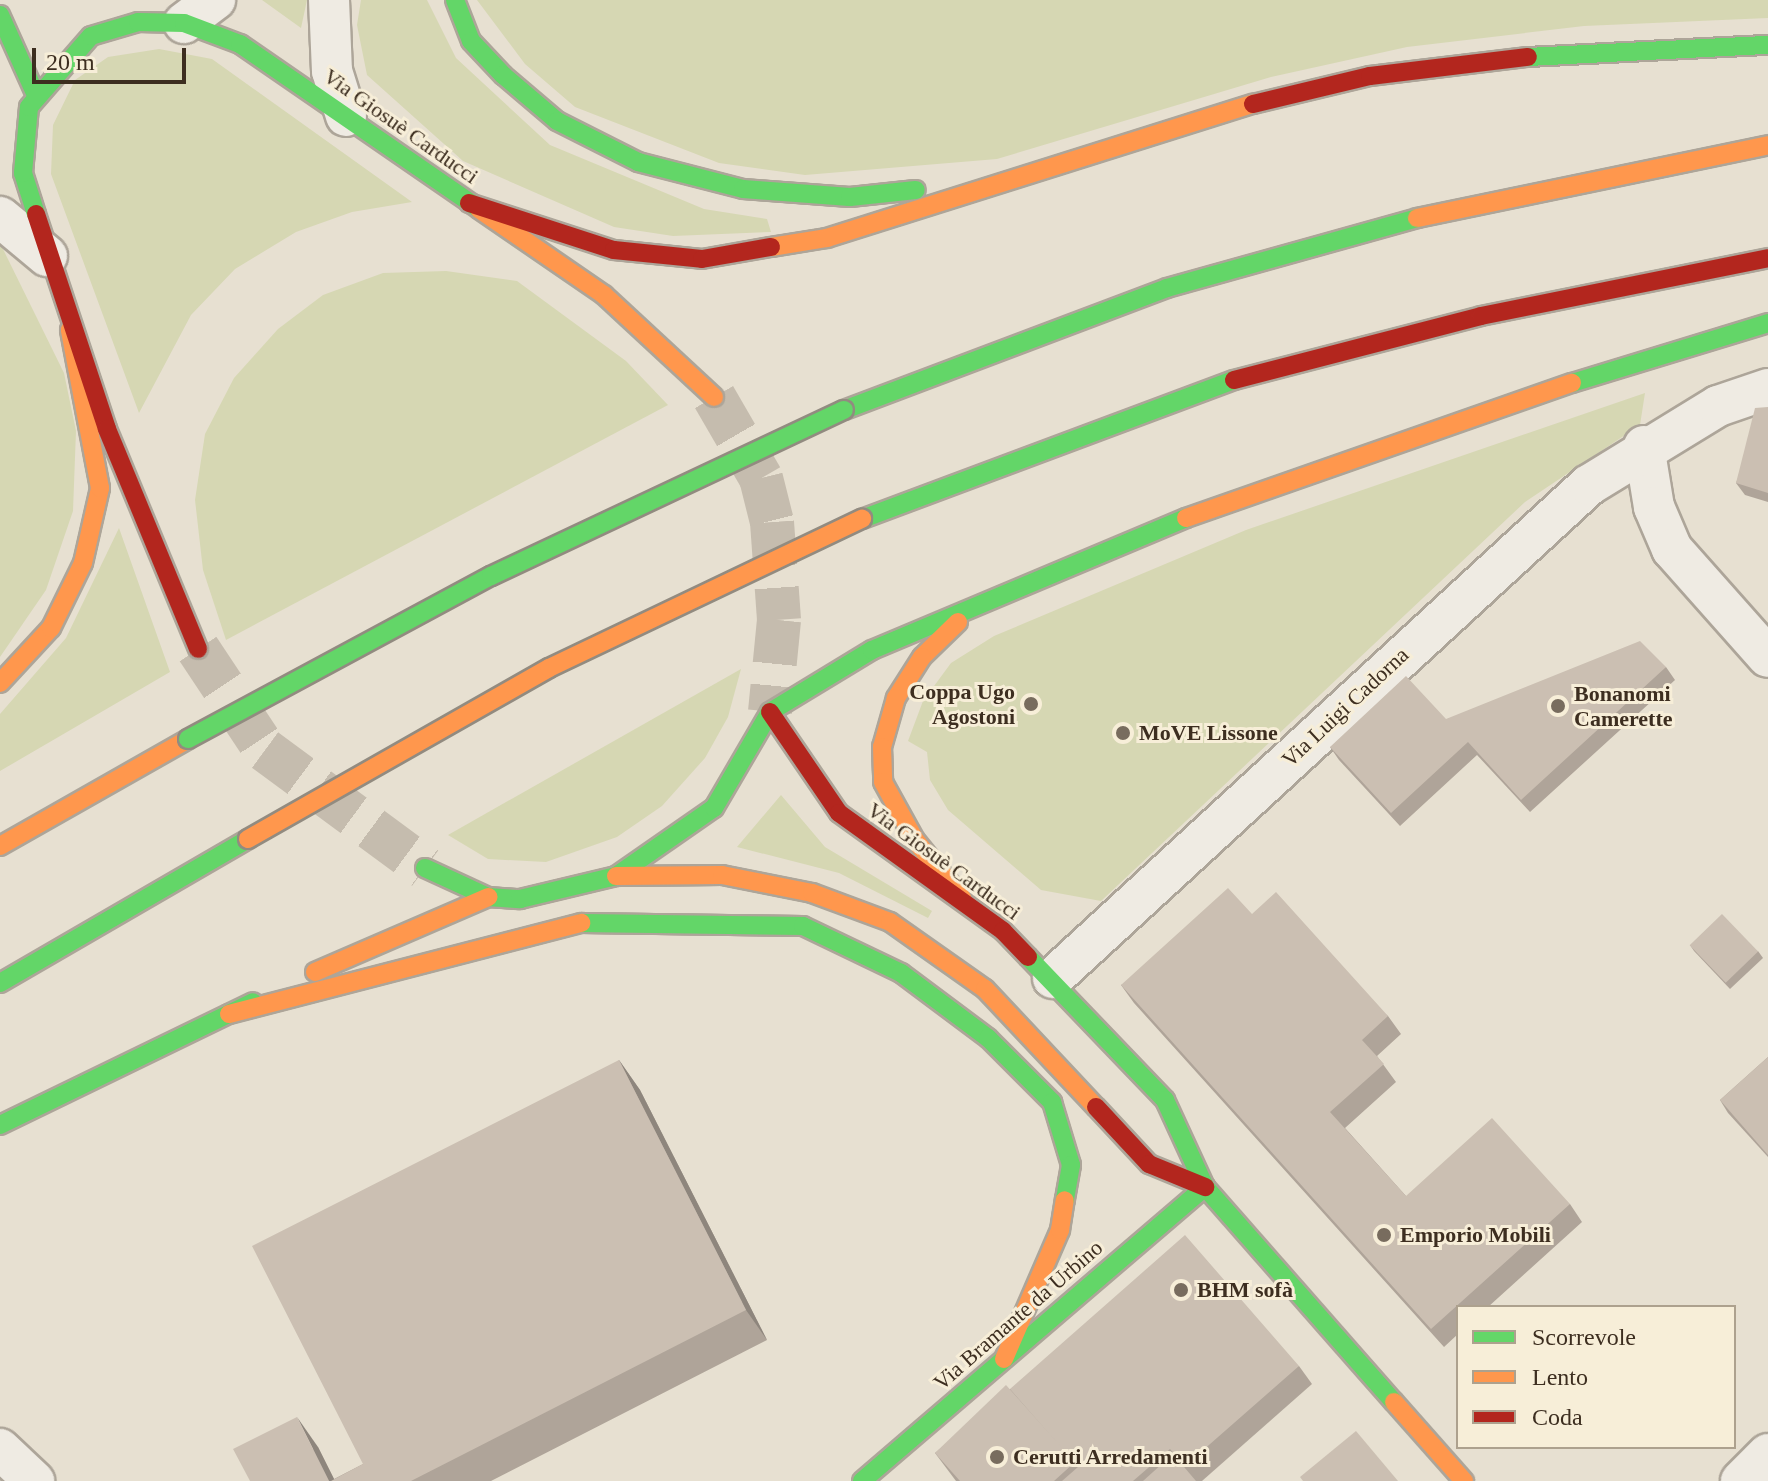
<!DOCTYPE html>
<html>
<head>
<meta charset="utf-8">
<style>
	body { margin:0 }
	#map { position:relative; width:1768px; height:1481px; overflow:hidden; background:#e7e0d1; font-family:Georgia,serif }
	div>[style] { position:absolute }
	.green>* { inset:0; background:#d6d7b3 }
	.secondary-tunnel>* { height:44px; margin-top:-22px; transform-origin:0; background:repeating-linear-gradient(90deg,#c5bcae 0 44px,transparent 0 66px) }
	.roads { filter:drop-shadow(2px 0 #ada599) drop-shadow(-2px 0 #ada599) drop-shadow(0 2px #ada599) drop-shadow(0 -2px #ada599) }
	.street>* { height:40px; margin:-20px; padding:0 20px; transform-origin:20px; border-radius:20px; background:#efebe3 }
	.fast>* { height:18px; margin:-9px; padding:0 9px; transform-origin:9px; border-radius:9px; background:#63d668 }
	.slow>* { height:18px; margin:-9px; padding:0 9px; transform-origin:9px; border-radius:9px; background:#ff974d }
	.jam>* { height:18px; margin:-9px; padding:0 9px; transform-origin:9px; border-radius:9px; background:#b3261e }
	.bridges { filter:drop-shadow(2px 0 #928b80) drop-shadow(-2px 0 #928b80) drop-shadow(0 2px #928b80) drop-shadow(0 -2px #928b80) }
	.fast-bridge>* { height:18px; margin:-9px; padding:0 9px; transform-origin:9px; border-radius:9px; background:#63d668 }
	.slow-bridge>* { height:18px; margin:-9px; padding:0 9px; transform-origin:9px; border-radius:9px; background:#ff974d }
	.wall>* { inset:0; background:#afa499 }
	.shaded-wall>* { inset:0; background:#8e867d }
	.building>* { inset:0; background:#cbbfb2; transform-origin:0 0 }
	.dots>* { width:22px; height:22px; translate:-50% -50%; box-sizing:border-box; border:4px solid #f7eed8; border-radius:50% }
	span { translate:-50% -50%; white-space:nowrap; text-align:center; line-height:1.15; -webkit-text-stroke:6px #f7eed8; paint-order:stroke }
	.street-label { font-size:22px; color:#3d2e20 }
	.poi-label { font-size:22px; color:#3d2e20; font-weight:700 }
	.right { translate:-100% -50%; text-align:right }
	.left { translate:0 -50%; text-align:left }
	.legend { position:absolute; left:1456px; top:1305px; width:280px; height:144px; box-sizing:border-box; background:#f7eed8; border:2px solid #ada18e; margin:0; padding:10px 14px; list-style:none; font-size:24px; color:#3d2e20 }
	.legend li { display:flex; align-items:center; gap:16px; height:40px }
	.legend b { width:40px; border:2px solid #ada18e }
	.scale { position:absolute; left:32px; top:48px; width:154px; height:36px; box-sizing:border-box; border:4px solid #3d2e20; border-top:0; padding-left:10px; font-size:24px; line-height:28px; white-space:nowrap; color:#3d2e20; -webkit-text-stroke:6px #f7eed8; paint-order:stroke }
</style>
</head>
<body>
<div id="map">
	<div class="green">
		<div style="clip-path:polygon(262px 0,307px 0,301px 28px)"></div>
		<div style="clip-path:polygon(361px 0,427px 0,456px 58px,550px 145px,704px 209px,767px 219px,771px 232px,673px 236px,614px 227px,463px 161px,367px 75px,357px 25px)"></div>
		<div style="clip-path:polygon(477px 0,1768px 0,1768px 18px,1584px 26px,1407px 47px,1271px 77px,997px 159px,805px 175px,719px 163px,575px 107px,525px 64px)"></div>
		<div style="clip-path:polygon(159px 49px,212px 59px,412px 202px,352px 212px,296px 232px,235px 269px,191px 315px,139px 413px,51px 174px,53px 125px,75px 80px,108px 57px)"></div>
		<div style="clip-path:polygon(0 243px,64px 373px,76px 431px,73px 511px,46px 590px,0 657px)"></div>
		<div style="clip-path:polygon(446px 271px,517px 281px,626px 361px,668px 405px,226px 640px,203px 570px,195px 500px,205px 434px,234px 378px,278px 329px,323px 295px,383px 273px)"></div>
		<div style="clip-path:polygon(1645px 393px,1640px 425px,1525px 502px,1101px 901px,1041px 890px,948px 810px,930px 780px,927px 752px,908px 741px,923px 701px,951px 663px,994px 636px,1246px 530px)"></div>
		<div style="clip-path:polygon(119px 528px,170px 672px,0 771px,0 714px,66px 638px)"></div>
		<div style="clip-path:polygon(741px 669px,728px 717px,705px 758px,662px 806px,617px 837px,546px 862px,488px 859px,448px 835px)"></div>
		<div style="clip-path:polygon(781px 795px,825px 847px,932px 911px,928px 918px,839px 873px,737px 847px)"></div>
	</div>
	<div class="secondary-tunnel">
		<div style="left:714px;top:397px;width:94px;rotate:59.9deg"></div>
		<div style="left:761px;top:478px;width:45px;rotate:76deg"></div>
		<div style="left:772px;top:522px;width:98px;rotate:85.9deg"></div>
		<div style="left:779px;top:620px;width:92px;rotate:95.6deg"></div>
		<div style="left:198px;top:649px;width:121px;rotate:56.4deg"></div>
		<div style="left:265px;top:750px;width:199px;rotate:36.4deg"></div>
	</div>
	<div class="roads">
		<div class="street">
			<div style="left:329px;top:0;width:71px;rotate:87.6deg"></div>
			<div style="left:332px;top:71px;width:47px;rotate:72.7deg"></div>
			<div style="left:184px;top:23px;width:39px;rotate:-37deg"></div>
			<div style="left:0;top:217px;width:61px;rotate:39.7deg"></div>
			<div style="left:1644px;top:446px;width:62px;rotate:80.7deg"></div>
			<div style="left:1654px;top:507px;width:46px;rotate:66.8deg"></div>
			<div style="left:1672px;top:549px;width:144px;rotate:48.4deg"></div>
			<div style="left:1053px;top:978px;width:728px;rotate:-42.61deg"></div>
			<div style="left:1589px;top:485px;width:151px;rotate:-31.5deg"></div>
			<div style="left:1718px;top:406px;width:53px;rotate:-18.8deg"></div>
			<div style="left:0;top:1449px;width:47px;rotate:43.3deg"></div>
			<div style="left:1741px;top:1481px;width:38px;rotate:-45deg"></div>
		</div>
		<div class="fast">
			<div style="left:455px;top:0;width:44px;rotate:68.7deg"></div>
			<div style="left:471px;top:41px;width:47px;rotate:46.7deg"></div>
			<div style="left:503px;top:75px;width:71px;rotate:40.4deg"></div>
			<div style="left:557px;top:121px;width:91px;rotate:26.8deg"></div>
			<div style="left:638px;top:162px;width:108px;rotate:14.4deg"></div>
			<div style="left:743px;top:189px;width:107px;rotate:4.3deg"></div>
			<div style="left:850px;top:197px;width:66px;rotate:-6.1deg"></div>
			<div style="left:0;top:15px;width:88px;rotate:65.8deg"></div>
			<div style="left:1528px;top:57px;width:240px;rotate:-2.9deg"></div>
			<div style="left:36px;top:214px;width:43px;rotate:-107.6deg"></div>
			<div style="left:23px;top:173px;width:66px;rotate:-84.8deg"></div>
			<div style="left:29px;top:107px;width:94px;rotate:-48.9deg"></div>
			<div style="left:91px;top:36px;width:49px;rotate:-16.6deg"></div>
			<div style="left:138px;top:22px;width:46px;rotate:1.2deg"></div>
			<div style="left:184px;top:23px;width:60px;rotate:20.6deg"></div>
			<div style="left:240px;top:44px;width:290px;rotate:34.6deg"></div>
			<div style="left:1572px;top:383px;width:205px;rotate:-17deg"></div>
			<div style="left:844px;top:410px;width:345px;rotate:-20.7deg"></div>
			<div style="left:1167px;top:288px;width:260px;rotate:-15.6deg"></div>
			<div style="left:862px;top:519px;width:397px;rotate:-20.5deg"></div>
			<div style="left:770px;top:712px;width:119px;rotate:-31.3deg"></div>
			<div style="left:872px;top:650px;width:341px;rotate:-22.8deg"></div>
			<div style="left:425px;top:868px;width:69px;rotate:24.7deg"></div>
			<div style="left:488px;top:897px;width:32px;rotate:4deg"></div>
			<div style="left:520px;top:899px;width:99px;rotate:-13.5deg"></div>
			<div style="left:616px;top:876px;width:119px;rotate:-34.8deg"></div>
			<div style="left:714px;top:808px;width:111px;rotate:-59.7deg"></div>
			<div style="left:581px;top:923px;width:222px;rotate:0.8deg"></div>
			<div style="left:803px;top:926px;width:109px;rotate:25.6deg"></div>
			<div style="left:901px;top:973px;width:109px;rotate:36.8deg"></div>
			<div style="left:988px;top:1038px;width:91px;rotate:45deg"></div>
			<div style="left:1052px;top:1102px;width:66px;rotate:73.2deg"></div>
			<div style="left:1071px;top:1165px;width:36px;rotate:100deg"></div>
			<div style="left:1028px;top:957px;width:198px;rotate:46.2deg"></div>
			<div style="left:1165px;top:1100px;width:96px;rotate:65.3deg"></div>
			<div style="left:1205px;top:1187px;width:286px;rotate:48.7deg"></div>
			<div style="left:0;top:983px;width:287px;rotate:-30.1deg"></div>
			<div style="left:0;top:1125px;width:281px;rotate:-25.9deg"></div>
			<div style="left:862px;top:1481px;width:452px;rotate:-40.6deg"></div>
		</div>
		<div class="slow">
			<div style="left:479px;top:209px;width:152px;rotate:34.5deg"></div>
			<div style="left:604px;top:295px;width:150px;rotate:42.8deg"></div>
			<div style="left:1417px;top:218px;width:359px;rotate:-11.7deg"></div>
			<div style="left:771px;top:247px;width:57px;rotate:-9.1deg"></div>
			<div style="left:827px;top:238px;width:447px;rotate:-17.5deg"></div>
			<div style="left:1186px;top:518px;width:409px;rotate:-19.3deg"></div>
			<div style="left:958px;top:622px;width:50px;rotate:135.8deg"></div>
			<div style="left:922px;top:657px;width:49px;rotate:122.4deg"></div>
			<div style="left:896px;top:698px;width:51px;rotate:105.9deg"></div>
			<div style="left:882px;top:747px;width:35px;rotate:88deg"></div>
			<div style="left:883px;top:782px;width:66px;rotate:61.1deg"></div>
			<div style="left:915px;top:840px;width:75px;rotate:51deg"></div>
			<div style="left:0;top:683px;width:75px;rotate:-47.2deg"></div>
			<div style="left:51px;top:628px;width:72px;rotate:-63.8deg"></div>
			<div style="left:83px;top:563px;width:77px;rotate:-77.2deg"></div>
			<div style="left:100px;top:488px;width:161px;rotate:-100.8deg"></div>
			<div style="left:0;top:846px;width:216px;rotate:-29.6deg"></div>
			<div style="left:616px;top:876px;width:106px;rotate:-0.5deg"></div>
			<div style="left:722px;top:875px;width:92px;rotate:11.3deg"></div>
			<div style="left:812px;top:893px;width:83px;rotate:20.4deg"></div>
			<div style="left:890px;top:922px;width:116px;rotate:35.2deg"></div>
			<div style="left:985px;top:989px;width:162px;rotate:46.8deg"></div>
			<div style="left:315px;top:972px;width:189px;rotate:-23.4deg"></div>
			<div style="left:229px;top:1014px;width:364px;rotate:-14.5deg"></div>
			<div style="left:1004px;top:1359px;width:141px;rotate:-66.5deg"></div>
			<div style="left:1060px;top:1230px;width:30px;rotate:-81deg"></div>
			<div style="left:1394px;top:1402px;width:106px;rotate:48.5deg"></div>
		</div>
		<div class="jam">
			<div style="left:1253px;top:104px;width:120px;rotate:-13.5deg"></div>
			<div style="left:1370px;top:76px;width:159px;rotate:-6.9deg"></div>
			<div style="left:469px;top:203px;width:152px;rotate:18deg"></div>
			<div style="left:614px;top:250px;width:88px;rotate:5.8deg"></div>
			<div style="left:702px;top:259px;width:70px;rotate:-9.9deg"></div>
			<div style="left:36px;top:214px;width:226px;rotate:71.7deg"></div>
			<div style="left:107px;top:429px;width:238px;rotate:67.5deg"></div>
			<div style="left:1234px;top:380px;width:255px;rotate:-14.5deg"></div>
			<div style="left:1481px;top:316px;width:293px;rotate:-11.4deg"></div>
			<div style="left:770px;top:712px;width:122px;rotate:55.7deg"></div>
			<div style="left:839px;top:813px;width:202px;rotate:35.7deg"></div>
			<div style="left:1003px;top:931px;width:36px;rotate:46deg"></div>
			<div style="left:1096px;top:1107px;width:78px;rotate:47.1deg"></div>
			<div style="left:1149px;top:1164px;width:61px;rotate:22.3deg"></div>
		</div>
	</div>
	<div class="bridges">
		<div class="fast-bridge">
			<div style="left:188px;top:739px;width:344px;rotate:-28.3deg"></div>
			<div style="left:491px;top:576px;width:390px;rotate:-25.2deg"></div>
		</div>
		<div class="slow-bridge">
			<div style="left:248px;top:839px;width:346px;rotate:-29.6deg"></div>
			<div style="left:549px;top:668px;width:347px;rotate:-25.5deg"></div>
		</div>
	</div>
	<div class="wall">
		<div style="clip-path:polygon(1768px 407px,1768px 502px,1745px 495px,1736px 483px)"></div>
		<div style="clip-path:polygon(1666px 667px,1675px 680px,1530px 812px,1477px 755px,1400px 826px,1339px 760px,1330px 747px)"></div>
		<div style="clip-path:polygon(1252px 914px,1388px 1016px,1401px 1034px,1377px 1056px,1396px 1082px,1345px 1128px,1406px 1196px,1570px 1204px,1582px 1222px,1488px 1307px,1458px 1307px,1458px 1334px,1444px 1347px,1134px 1003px,1121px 985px)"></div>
		<div style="clip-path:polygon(1690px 945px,1758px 951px,1763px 958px,1730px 989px,1694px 951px)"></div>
		<div style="clip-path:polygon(1768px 1057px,1768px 1157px,1728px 1113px,1720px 1100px)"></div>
		<div style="clip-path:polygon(619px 1060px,640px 1090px,767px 1340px,491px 1481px,250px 1481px,318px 1447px,334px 1479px,363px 1464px)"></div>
		<div style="clip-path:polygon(1299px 1366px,1312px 1384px,1202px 1481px,956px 1481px,935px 1453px,1010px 1389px)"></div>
	</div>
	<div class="shaded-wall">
		<div style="clip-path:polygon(619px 1060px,640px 1090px,767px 1340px,746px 1310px)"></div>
		<div style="clip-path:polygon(297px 1417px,318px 1447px,335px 1481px,329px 1481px)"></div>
	</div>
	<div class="building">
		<div style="clip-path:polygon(1768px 407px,1768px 493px,1736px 483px,1755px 408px)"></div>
		<div style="clip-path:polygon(1640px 641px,1666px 667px,1521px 800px,1468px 742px,1391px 813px,1330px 747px,1406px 676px,1446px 719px)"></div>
		<div style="clip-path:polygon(1228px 888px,1252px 914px,1276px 892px,1388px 1016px,1362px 1040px,1384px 1064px,1330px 1112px,1406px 1196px,1492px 1118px,1570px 1204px,1431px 1329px,1121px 985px)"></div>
		<div style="left:1722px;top:914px;width:52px;height:45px;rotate:46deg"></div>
		<div style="clip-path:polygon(1768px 1057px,1768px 1155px,1720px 1100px)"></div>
		<div style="clip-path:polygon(619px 1060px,746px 1310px,411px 1481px,331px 1481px,363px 1464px,252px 1246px)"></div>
		<div style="clip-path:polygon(1185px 1235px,1299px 1366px,1185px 1466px,1170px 1449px,1133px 1481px,1062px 1481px,1078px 1467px,1010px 1389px)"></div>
		<div style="clip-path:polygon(1006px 1385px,1075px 1462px,1054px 1481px,960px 1481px,935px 1453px)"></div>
		<div style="clip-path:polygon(297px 1417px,329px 1481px,250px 1481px,233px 1449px)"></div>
		<div style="clip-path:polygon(1356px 1431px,1398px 1481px,1303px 1481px,1300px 1477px)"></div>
		<div style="clip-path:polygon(1173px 1454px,1196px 1481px,1143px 1481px)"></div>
	</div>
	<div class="dots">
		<div style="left:1031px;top:704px;background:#786c5e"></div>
		<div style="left:1558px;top:706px;background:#786c5e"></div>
		<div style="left:1123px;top:733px;background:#786c5e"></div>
		<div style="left:1384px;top:1235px;background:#786c5e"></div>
		<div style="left:1181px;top:1290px;background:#786c5e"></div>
		<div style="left:997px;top:1457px;background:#786c5e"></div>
	</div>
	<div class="street-label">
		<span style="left:401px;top:126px;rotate:35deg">Via Giosuè Carducci</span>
		<span style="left:1345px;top:707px;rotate:-43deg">Via Luigi Cadorna</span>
		<span style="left:944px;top:861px;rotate:36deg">Via Giosuè Carducci</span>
		<span style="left:1018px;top:1315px;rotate:-41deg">Via Bramante da Urbino</span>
	</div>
	<div class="poi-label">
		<span class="right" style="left:1015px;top:704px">Coppa Ugo<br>Agostoni</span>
		<span class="left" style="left:1574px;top:706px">Bonanomi<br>Camerette</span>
		<span class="left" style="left:1139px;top:733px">MoVE Lissone</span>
		<span class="left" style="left:1400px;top:1235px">Emporio Mobili</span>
		<span class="left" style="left:1197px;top:1290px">BHM sofà</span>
		<span class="left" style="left:1013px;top:1457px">Cerutti Arredamenti</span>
	</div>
	<ul class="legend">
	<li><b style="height:10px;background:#63d668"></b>Scorrevole</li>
	<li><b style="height:10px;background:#ff974d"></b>Lento</li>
	<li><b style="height:10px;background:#b3261e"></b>Coda</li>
	</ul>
	<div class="scale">20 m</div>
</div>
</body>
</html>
